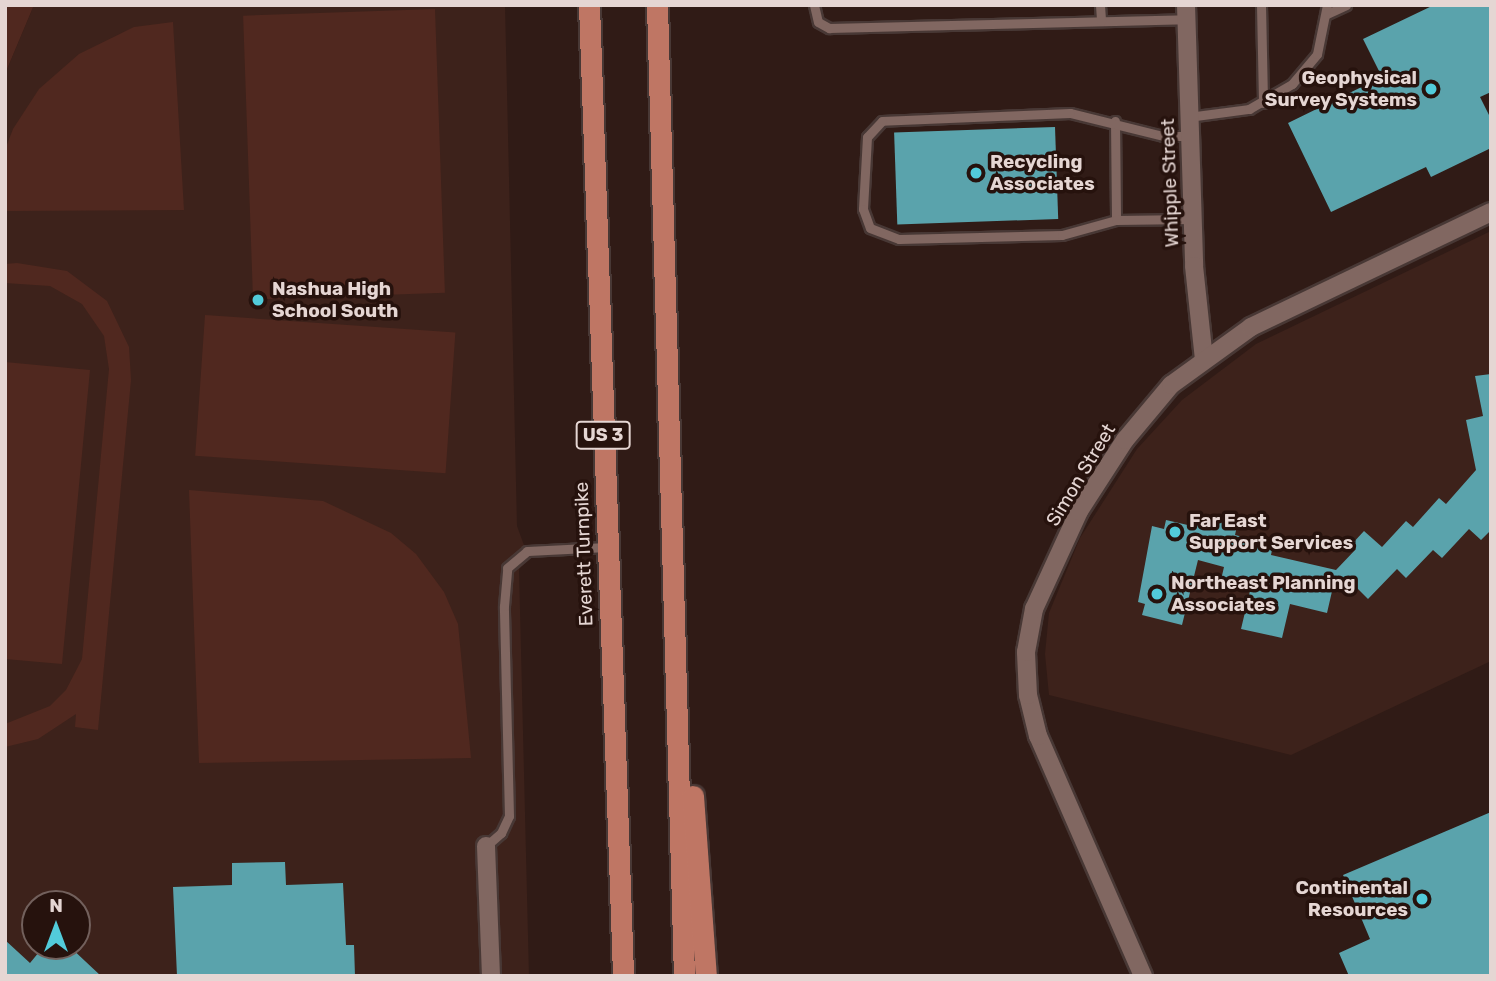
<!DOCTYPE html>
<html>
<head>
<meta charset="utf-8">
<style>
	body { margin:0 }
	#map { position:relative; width:1496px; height:981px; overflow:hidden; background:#301b16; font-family:Rubik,sans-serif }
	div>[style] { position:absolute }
	.built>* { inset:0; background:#3d221b }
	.green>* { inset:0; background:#50281f; transform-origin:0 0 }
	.building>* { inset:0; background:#5aa3ac; transform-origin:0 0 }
	.roads { filter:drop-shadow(2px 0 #483835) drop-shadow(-2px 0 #483835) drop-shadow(0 2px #483835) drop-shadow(0 -2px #483835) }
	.lane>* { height:9px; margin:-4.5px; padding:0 4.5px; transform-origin:4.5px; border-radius:4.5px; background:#816761 }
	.street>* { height:18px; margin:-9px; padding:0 9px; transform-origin:9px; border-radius:9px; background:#816761 }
	.highway>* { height:21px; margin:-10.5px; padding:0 10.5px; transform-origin:10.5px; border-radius:10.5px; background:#bf7664 }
	.dots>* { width:19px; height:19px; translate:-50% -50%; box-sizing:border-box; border:4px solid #26120d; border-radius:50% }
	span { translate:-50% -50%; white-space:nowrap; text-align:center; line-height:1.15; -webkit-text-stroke:7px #26120d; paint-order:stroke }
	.shield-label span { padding:2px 5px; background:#26120d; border:2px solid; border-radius:5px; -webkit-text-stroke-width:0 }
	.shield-label { font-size:18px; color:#e5d6d3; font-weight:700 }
	.poi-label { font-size:19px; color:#e5d6d3; font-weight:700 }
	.right { translate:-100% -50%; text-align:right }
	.left { translate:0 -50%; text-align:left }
	.street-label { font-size:19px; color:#e5d6d3 }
	.frame { position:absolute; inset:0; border:7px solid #e5d6d3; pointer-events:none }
	.north { position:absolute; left:21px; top:890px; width:70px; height:70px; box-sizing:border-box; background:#26120d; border:2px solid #72605c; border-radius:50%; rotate:0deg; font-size:19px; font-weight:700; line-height:28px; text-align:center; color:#e5d6d3 }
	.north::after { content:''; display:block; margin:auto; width:24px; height:32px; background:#52cbda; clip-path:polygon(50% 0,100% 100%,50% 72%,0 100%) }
</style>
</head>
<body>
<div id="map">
	<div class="built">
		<div style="clip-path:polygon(evenodd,34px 5px,505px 5px,517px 526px,529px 559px,519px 569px,529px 976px,5px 976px,5px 74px,34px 5px,35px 904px,77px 904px,77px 946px,35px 946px,35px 904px)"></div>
		<div style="clip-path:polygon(1491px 231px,1491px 661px,1291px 755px,1049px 695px,1045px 654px,1049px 613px,1080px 538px,1137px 449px,1182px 400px,1256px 344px)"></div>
	</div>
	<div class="green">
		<div style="clip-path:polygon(5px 5px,34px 5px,5px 74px)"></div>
		<div style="left:435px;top:9px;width:284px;height:192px;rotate:88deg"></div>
		<div style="clip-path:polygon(173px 22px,184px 210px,5px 211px,5px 150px,13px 129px,39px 89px,79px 54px,134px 27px)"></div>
		<div style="clip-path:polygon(17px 263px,67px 271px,107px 301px,129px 347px,131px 380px,98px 730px,75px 727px,76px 714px,38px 739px,5px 747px,5px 724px,50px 706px,66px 690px,82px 659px,109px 369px,104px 336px,82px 304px,50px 286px,5px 283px,5px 264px)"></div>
		<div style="left:205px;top:315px;width:251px;height:141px;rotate:4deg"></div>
		<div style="clip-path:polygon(5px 362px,90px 370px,62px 664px,5px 659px)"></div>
		<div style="clip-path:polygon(189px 490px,323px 501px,391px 533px,416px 554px,444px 592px,458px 624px,471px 758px,199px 763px)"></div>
	</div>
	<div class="building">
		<div style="clip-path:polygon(1434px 5px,1491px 5px,1491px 92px,1480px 97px,1491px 119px,1491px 148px,1431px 177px,1426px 167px,1331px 212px,1288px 123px,1382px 77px,1363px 39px)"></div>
		<div style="left:1055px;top:127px;width:92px;height:161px;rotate:88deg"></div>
		<div style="clip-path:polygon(1491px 374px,1491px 530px,1481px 540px,1469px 529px,1442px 558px,1433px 550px,1406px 578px,1397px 569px,1368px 599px,1350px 581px,1342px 589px,1333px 587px,1327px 613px,1290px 604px,1282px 638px,1241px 629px,1250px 591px,1220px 584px,1224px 567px,1198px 560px,1182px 625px,1142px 615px,1145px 604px,1138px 602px,1152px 526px,1164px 529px,1166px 520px,1192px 526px,1194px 516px,1237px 526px,1235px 535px,1259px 541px,1258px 547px,1272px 550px,1271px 555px,1336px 570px,1356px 549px,1351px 545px,1364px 531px,1382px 547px,1406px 521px,1413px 527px,1439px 498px,1446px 504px,1476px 470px,1466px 420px,1483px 416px,1475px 376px)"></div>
		<div style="clip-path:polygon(1491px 812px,1491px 976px,1349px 976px,1339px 953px,1370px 939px,1343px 875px)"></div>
		<div style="clip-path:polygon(285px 862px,286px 885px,343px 883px,346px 945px,354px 945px,355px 976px,177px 976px,173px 887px,232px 885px,232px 863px)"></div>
		<div style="clip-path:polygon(5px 940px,30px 963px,44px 946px,69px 946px,101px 976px,5px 976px)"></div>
	</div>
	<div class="roads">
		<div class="lane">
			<div style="left:814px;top:5px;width:17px;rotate:77deg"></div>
			<div style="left:818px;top:22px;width:13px;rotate:29deg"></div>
			<div style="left:829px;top:28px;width:357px;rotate:-1.4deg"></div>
			<div style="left:1100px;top:5px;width:16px;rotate:86deg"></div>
			<div style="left:1261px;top:5px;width:98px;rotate:88.8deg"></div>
			<div style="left:1327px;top:14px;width:21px;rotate:-25deg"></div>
			<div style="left:1188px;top:117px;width:62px;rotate:-7.5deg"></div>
			<div style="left:1249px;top:109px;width:50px;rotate:-30.2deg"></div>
			<div style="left:1292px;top:84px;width:39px;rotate:-50deg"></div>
			<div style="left:1317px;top:54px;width:50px;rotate:-78.5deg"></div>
			<div style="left:1115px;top:121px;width:99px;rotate:89.4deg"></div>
			<div style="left:1188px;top:136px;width:25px;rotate:180deg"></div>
			<div style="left:1163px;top:136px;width:96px;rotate:-166.1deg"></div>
			<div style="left:1070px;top:113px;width:188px;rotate:177.6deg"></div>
			<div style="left:882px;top:121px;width:22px;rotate:133deg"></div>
			<div style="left:867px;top:137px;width:72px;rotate:93.2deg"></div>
			<div style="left:863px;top:209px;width:20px;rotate:70deg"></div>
			<div style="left:870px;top:228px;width:31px;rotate:21deg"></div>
			<div style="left:899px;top:239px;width:163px;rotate:-1.4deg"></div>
			<div style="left:1062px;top:235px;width:56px;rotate:-15.5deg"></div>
			<div style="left:1116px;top:220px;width:75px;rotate:-0.8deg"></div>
			<div style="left:486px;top:846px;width:20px;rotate:-41deg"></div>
			<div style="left:501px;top:833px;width:19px;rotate:-65deg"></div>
			<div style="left:509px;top:816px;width:210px;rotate:-91.4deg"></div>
			<div style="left:504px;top:606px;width:38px;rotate:-85deg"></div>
			<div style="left:507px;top:568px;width:26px;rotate:-40deg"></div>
			<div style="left:527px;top:551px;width:80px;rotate:-2.9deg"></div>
		</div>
		<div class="street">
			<div style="left:1186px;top:5px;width:261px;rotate:88.2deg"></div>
			<div style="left:1194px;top:266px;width:94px;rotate:83.9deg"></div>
			<div style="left:486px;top:846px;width:130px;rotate:87.8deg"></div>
			<div style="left:1143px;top:976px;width:262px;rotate:-113.6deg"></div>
			<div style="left:1038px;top:736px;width:42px;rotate:-103.7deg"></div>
			<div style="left:1028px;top:695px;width:43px;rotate:-92.7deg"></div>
			<div style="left:1026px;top:652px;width:44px;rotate:-79.5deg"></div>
			<div style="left:1034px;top:609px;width:108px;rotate:-65.3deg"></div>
			<div style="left:1079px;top:511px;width:85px;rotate:-57.1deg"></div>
			<div style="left:1125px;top:440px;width:72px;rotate:-50.1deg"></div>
			<div style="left:1171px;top:385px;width:99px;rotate:-35.9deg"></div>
			<div style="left:1251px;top:327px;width:266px;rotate:-25.6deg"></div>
		</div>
		<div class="highway">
			<div style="left:589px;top:5px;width:972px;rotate:87.99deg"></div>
			<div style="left:657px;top:5px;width:971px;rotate:88.41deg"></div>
			<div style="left:693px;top:796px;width:180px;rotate:85.9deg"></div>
		</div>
	</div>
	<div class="dots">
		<div style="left:1431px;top:89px;background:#52cbda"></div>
		<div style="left:976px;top:173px;background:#52cbda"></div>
		<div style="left:258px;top:300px;background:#52cbda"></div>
		<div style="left:1175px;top:532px;background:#52cbda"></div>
		<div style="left:1157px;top:594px;background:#52cbda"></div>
		<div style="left:1422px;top:899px;background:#52cbda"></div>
	</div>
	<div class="shield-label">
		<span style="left:603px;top:435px">US 3</span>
	</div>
	<div class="poi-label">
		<span class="right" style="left:1417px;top:89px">Geophysical<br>Survey Systems</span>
		<span class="left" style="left:990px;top:173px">Recycling<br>Associates</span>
		<span class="left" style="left:272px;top:300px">Nashua High<br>School South</span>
		<span class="left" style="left:1189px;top:532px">Far East<br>Support Services</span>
		<span class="left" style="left:1171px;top:594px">Northeast Planning<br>Associates</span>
		<span class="right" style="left:1408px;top:899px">Continental<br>Resources</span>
	</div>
	<div class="street-label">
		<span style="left:1170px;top:183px;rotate:-92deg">Whipple Street</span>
		<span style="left:1081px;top:475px;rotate:-59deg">Simon Street</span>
		<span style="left:584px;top:554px;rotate:-92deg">Everett Turnpike</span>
	</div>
	<div class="frame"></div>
	<div class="north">N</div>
</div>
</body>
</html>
